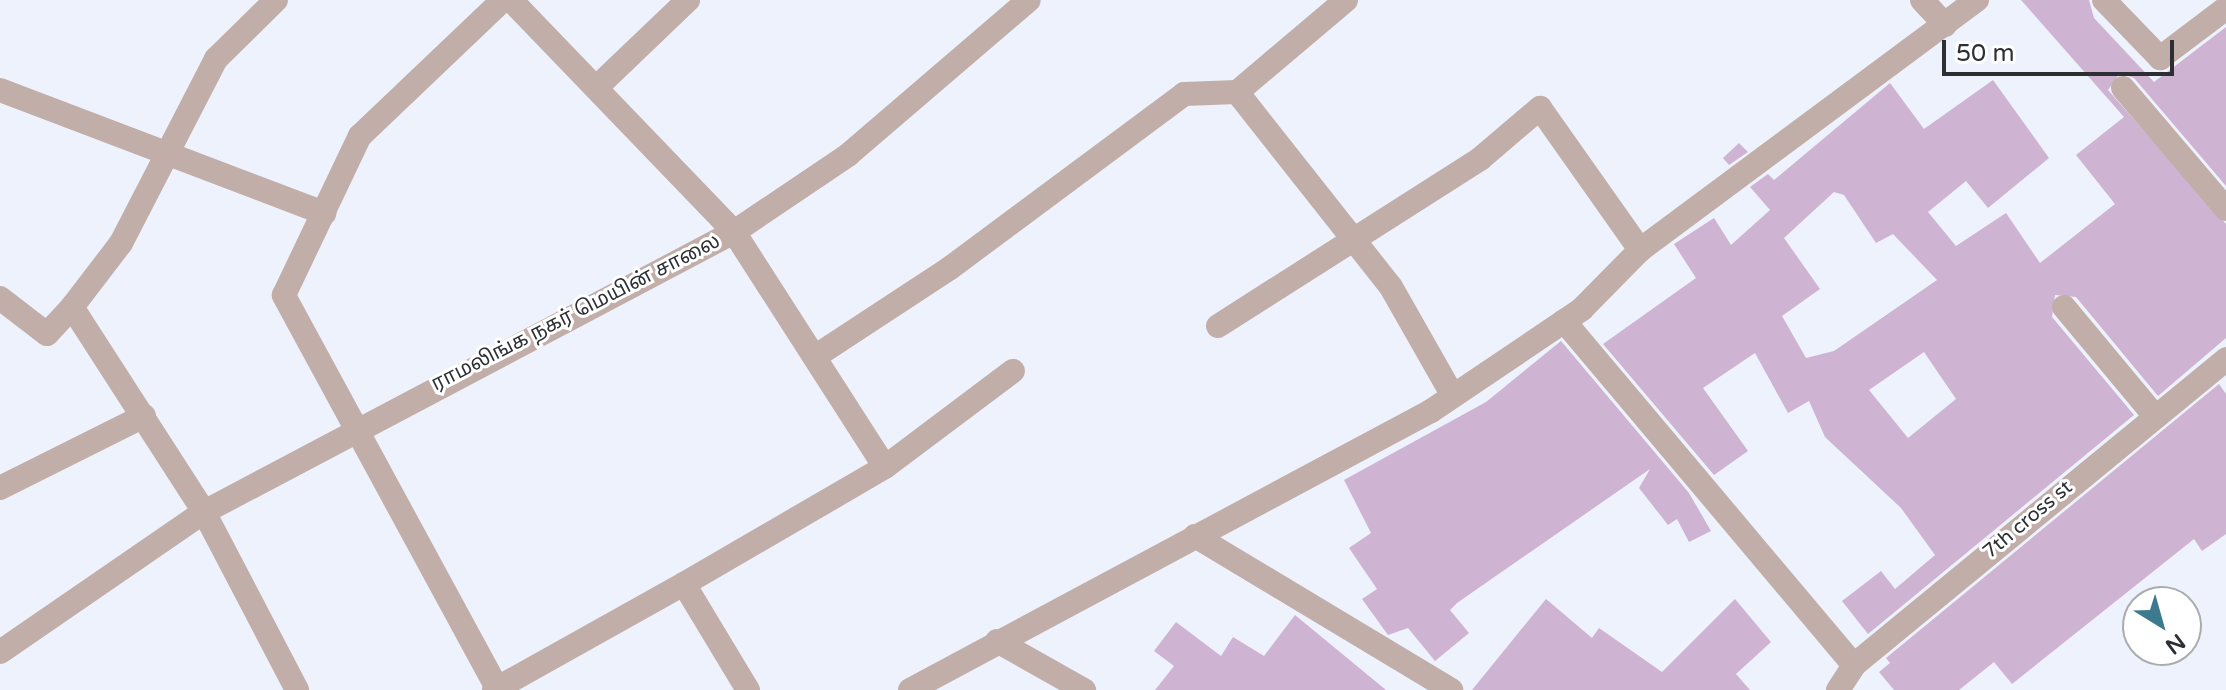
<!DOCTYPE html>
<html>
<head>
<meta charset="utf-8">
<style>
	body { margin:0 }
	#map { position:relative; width:2226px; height:690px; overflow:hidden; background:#eef2fd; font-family:"Varela Round","Noto Sans Tamil",sans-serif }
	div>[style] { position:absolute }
	.building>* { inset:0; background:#ceb3d3 }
	.street>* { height:24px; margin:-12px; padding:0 12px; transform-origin:12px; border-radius:12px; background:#c1aea8 }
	span { translate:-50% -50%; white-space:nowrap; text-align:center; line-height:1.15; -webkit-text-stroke:6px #fff; paint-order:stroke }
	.street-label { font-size:20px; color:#2d2f33 }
	.north { position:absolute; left:2122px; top:586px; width:80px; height:80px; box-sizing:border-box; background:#fff; border:2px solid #abacad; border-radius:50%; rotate:143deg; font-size:22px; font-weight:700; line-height:32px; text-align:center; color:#2d2f33 }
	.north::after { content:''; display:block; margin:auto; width:28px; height:36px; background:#3d7a90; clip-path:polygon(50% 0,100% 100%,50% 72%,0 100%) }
	.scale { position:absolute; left:1942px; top:40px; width:232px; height:36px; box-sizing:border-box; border:4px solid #2d2f33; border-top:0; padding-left:10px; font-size:24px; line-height:28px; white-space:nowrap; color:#2d2f33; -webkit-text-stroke:6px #fff; paint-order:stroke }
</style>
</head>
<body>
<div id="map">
	<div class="building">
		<div style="clip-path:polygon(evenodd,2021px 0,2089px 0,2094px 18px,2154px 82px,2226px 27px,2226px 186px,2134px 78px,2120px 73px,2108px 90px,2226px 224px,2226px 338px,2158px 396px,2076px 297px,2055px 295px,2052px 317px,2134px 415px,1868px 634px,1842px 601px,1881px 571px,1895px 589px,1935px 555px,1901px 508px,1825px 437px,1809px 401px,1788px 413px,1755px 353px,1703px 388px,1748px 451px,1714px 475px,1603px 344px,1696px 278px,1674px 244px,1714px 218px,1731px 245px,1770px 210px,1750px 187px,1768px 174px,1774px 180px,1890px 83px,1924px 129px,1993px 80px,2049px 158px,1988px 208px,1966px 181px,1928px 212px,1956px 246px,2006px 213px,2040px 263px,2115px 204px,2076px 155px,2124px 117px,2021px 0,1834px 192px,1844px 195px,1876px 243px,1893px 234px,1937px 280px,1834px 351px,1806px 358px,1782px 316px,1820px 289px,1784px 238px,1834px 192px,2021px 0,1924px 352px,1956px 399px,1908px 438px,1869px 390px,1924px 352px)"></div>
		<div style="clip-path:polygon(1739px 143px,1748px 152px,1729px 165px,1723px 158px)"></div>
		<div style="clip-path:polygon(1561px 341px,1689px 493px,1711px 531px,1689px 542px,1677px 519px,1668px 525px,1639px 488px,1650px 469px,1457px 603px,1450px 610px,1469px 633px,1435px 661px,1408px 628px,1388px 635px,1362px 599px,1377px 589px,1349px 548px,1371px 533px,1344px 480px,1486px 402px)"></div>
		<div style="clip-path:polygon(2219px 384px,2226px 394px,2226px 534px,2202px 551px,2194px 539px,2012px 684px,1994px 662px,1959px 690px,1894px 690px,1879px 672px,1890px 663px,1886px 658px)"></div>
		<div style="clip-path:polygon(1546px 599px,1592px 638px,1599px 628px,1662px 672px,1735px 599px,1771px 642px,1736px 674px,1750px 690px,1472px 690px)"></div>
		<div style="clip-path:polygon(1295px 615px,1386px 690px,1155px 690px,1174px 666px,1154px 651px,1176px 622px,1221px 656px,1233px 637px,1264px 656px)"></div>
	</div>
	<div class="street">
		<div style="left:276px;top:0;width:84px;rotate:135.5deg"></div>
		<div style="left:216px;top:59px;width:207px;rotate:117.3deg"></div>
		<div style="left:121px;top:243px;width:81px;rotate:127.4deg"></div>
		<div style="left:72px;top:307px;width:244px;rotate:57.2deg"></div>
		<div style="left:204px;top:512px;width:201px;rotate:62.4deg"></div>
		<div style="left:511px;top:0;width:322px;rotate:46.1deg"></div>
		<div style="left:734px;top:232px;width:138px;rotate:-34deg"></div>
		<div style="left:848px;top:155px;width:238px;rotate:-40.6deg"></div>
		<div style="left:1346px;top:0;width:143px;rotate:139.8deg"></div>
		<div style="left:1237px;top:92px;width:248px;rotate:51.7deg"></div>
		<div style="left:1391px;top:287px;width:125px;rotate:60.4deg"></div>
		<div style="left:1922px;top:0;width:34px;rotate:47deg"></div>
		<div style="left:2104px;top:0;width:81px;rotate:46deg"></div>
		<div style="left:2160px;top:58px;width:83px;rotate:-37.1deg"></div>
		<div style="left:597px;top:87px;width:126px;rotate:-43.7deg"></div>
		<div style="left:2123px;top:88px;width:159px;rotate:49.6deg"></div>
		<div style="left:0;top:90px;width:347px;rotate:20.8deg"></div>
		<div style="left:0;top:298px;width:59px;rotate:37.5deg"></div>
		<div style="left:47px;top:334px;width:37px;rotate:-47deg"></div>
		<div style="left:2064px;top:307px;width:141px;rotate:50.2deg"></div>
		<div style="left:1564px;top:321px;width:450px;rotate:49.9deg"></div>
		<div style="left:1218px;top:326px;width:311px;rotate:-32.5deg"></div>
		<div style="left:1480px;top:159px;width:79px;rotate:-40.4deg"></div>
		<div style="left:1540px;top:108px;width:174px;rotate:54.8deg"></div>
		<div style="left:816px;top:356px;width:160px;rotate:-33.3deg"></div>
		<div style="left:950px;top:268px;width:292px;rotate:-36.6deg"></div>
		<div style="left:1184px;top:94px;width:53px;rotate:-2.2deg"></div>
		<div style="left:885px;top:467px;width:160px;rotate:-36.9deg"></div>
		<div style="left:0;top:488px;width:161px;rotate:-26.6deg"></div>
		<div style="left:1195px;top:536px;width:299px;rotate:31deg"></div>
		<div style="left:997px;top:641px;width:100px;rotate:29.4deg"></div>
		<div style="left:0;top:652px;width:247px;rotate:-34.5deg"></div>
		<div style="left:204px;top:512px;width:599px;rotate:-27.85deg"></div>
		<div style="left:734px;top:232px;width:279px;rotate:57.3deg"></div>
		<div style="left:885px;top:467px;width:233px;rotate:149.8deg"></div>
		<div style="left:684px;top:584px;width:124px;rotate:58.9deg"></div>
		<div style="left:497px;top:688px;width:447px;rotate:-118.5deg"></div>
		<div style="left:284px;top:295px;width:176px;rotate:-64.5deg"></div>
		<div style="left:360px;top:136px;width:197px;rotate:-43.6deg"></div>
		<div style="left:494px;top:690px;width:218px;rotate:-29.2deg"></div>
		<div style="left:910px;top:690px;width:591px;rotate:-28.17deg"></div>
		<div style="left:1431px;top:411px;width:182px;rotate:-34deg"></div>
		<div style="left:1582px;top:309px;width:83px;rotate:-45.5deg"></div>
		<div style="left:1640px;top:250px;width:420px;rotate:-36.6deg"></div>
		<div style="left:1838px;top:690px;width:30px;rotate:-57deg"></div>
		<div style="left:1854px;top:665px;width:482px;rotate:-39.4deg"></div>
	</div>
	<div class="street-label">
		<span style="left:576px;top:313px;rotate:-27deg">ராமலிங்க நகர் மெயின் சாலை</span>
		<span style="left:2028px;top:520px;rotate:-40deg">7th cross st</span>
	</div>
	<div class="north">N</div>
	<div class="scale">50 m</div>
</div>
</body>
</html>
